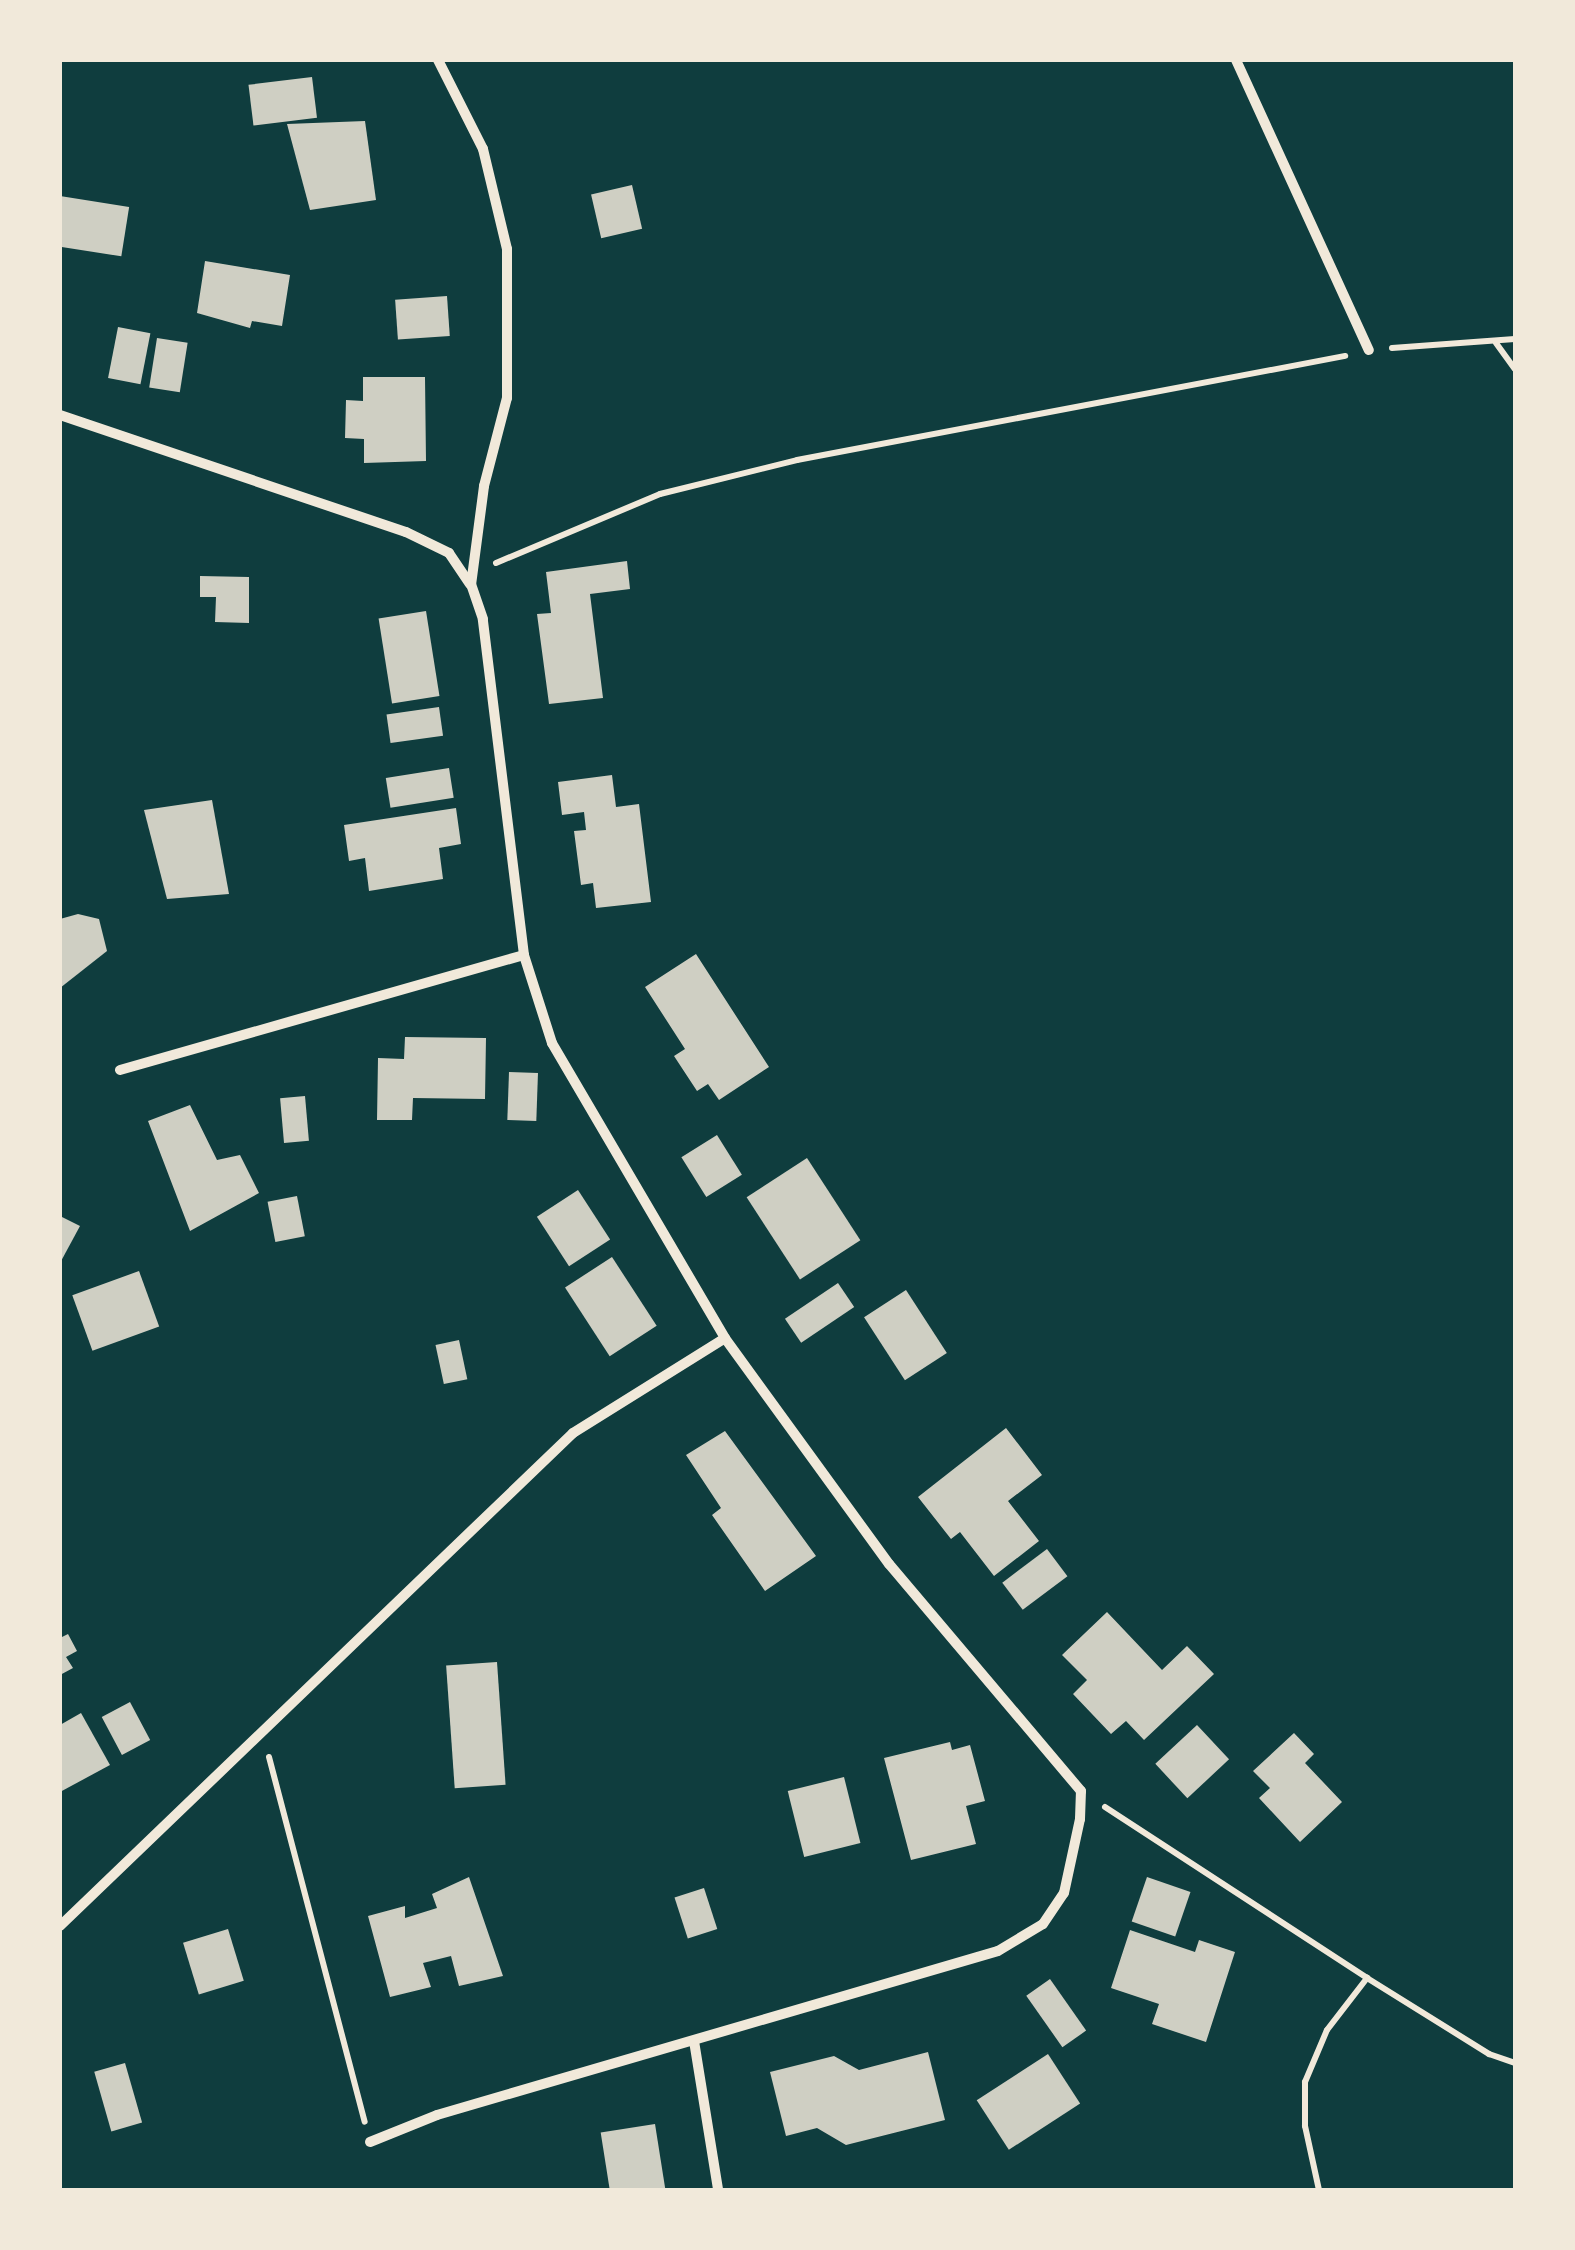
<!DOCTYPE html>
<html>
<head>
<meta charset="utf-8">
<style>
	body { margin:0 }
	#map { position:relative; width:1575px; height:2250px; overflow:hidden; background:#0f3d3e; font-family:Inter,sans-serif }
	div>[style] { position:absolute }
	.building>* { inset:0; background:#cfcfc3; transform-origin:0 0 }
	.path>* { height:6px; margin:-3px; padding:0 3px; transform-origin:3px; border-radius:3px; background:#f1e9da }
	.minor>* { height:10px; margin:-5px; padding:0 5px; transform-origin:5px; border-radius:5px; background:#f1e9da }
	span { translate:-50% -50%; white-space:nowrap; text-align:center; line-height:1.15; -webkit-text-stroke:9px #f1e9da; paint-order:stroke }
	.frame { position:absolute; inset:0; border:62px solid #f1e9da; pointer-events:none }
</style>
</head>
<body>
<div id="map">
	<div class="building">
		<div style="left:312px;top:77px;width:41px;height:64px;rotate:83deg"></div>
		<div style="clip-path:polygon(365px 121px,376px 200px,310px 210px,287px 124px)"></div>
		<div style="left:632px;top:185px;width:45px;height:42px;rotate:77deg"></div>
		<div style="left:60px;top:196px;width:70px;height:50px;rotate:9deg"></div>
		<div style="clip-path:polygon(205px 261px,290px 275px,282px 326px,252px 321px,250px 328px,197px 313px)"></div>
		<div style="left:447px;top:296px;width:40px;height:52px;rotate:86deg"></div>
		<div style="left:118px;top:327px;width:33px;height:52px;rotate:11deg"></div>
		<div style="left:157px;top:338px;width:31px;height:50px;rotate:9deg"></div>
		<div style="clip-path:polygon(363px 377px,425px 377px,426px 461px,364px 463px,364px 439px,345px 438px,346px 400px,363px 401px)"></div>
		<div style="clip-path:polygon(627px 561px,630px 589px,590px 594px,603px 698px,549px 704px,537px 614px,551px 613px,546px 572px)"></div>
		<div style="clip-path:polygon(200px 576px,249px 577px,249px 623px,215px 622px,216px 597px,200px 597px)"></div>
		<div style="left:426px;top:611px;width:86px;height:48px;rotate:81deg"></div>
		<div style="left:439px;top:707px;width:29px;height:53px;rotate:82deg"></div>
		<div style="left:449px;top:768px;width:30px;height:64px;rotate:81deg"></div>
		<div style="clip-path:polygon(612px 775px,616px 807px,639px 804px,651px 902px,596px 908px,593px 883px,581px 885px,574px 831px,586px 830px,584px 812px,562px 815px,558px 782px)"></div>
		<div style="clip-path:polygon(212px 800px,229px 894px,167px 899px,144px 810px)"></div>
		<div style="clip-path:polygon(456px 808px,461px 844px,439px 848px,443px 879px,369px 891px,365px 858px,349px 861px,344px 825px)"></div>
		<div style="clip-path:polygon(78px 914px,99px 919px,107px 951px,60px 988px,60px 919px)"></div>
		<div style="clip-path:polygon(696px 954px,769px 1067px,719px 1100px,708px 1084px,697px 1091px,674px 1056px,685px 1049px,645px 987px)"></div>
		<div style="clip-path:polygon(405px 1037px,486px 1038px,485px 1099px,413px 1098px,412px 1120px,377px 1120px,378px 1058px,404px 1059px)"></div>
		<div style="left:509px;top:1072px;width:29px;height:48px;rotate:2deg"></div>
		<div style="left:305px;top:1096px;width:45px;height:25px;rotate:85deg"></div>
		<div style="clip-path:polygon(190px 1105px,217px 1160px,240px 1155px,259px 1193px,190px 1231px,148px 1121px)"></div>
		<div style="left:717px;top:1135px;width:47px;height:42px;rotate:58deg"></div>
		<div style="left:807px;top:1158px;width:98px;height:72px;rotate:57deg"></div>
		<div style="left:578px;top:1190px;width:59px;height:49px;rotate:57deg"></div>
		<div style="left:297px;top:1196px;width:41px;height:30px;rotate:79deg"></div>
		<div style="clip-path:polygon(60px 1216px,80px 1226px,60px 1263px)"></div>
		<div style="left:612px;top:1257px;width:82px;height:56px;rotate:57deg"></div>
		<div style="left:139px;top:1271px;width:59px;height:71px;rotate:70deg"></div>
		<div style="left:838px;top:1283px;width:29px;height:64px;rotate:56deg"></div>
		<div style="left:906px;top:1290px;width:75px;height:50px;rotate:57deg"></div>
		<div style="left:459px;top:1340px;width:40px;height:24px;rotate:78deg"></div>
		<div style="clip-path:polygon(1006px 1428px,1042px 1475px,1008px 1501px,1039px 1541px,994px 1576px,960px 1532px,951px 1539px,918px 1497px)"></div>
		<div style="clip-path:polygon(725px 1431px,816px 1556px,765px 1591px,712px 1515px,721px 1508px,686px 1455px)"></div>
		<div style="left:1047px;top:1549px;width:34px;height:56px;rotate:53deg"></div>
		<div style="clip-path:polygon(1107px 1612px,1162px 1670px,1187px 1646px,1214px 1674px,1144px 1740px,1126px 1721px,1111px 1734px,1073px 1694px,1087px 1680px,1062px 1655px)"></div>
		<div style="clip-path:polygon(68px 1634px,77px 1651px,66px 1657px,73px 1668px,60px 1675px,60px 1638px)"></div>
		<div style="left:497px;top:1662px;width:123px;height:51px;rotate:86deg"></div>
		<div style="left:130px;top:1702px;width:43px;height:32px;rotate:62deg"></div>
		<div style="clip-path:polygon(81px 1713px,110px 1765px,60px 1792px,60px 1725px)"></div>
		<div style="left:1197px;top:1725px;width:47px;height:57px;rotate:47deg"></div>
		<div style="clip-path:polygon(1294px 1733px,1314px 1754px,1305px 1763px,1342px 1802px,1300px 1842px,1259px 1798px,1270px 1788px,1253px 1771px)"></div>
		<div style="clip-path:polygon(950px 1742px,952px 1750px,970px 1745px,985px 1801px,966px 1806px,976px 1844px,911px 1860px,884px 1758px)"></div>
		<div style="left:844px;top:1777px;width:68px;height:58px;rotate:76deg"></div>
		<div style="clip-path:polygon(469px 1877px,503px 1976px,459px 1986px,451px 1956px,423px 1963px,431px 1987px,390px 1997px,368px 1916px,405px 1906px,405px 1918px,437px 1908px,432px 1894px)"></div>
		<div style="left:1147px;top:1877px;width:46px;height:47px;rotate:19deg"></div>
		<div style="left:704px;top:1888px;width:43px;height:31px;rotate:72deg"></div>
		<div style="left:228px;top:1929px;width:54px;height:47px;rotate:73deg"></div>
		<div style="clip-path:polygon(1130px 1930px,1195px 1952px,1199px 1940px,1235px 1952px,1206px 2042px,1152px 2024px,1159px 2004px,1111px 1988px)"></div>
		<div style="left:1050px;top:1979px;width:63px;height:29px;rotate:55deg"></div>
		<div style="clip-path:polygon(928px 2052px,945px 2120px,846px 2145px,817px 2128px,786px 2136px,770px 2072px,834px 2056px,859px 2070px)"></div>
		<div style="left:1048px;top:2054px;width:59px;height:85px;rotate:57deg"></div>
		<div style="left:125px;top:2063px;width:62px;height:32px;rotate:74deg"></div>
		<div style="left:655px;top:2124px;width:67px;height:55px;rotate:81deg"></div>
	</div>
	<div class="path">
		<div style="left:1496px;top:343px;width:32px;rotate:54deg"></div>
		<div style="left:1392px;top:348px;width:123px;rotate:-4.2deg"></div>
		<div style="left:496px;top:563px;width:178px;rotate:-22.8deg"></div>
		<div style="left:660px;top:494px;width:141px;rotate:-13.9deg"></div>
		<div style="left:797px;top:460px;width:558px;rotate:-10.75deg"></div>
		<div style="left:269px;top:1757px;width:377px;rotate:75.3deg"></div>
		<div style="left:1105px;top:1807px;width:313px;rotate:33.1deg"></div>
		<div style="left:1367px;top:1978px;width:144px;rotate:31.9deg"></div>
		<div style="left:1489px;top:2054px;width:28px;rotate:19deg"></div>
		<div style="left:1319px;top:2190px;width:66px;rotate:-102.3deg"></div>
		<div style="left:1305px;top:2126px;width:44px;rotate:-90deg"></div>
		<div style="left:1305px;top:2082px;width:56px;rotate:-67.1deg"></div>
		<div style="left:1327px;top:2030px;width:66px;rotate:-52.4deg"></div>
	</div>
	<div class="minor">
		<div style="left:1236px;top:60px;width:319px;rotate:65.4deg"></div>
		<div style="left:60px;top:415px;width:365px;rotate:18.7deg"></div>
		<div style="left:406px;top:532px;width:48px;rotate:26deg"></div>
		<div style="left:449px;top:553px;width:37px;rotate:56deg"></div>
		<div style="left:120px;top:1070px;width:420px;rotate:-15.9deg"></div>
		<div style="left:60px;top:1926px;width:711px;rotate:-43.86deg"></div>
		<div style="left:573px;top:1433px;width:179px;rotate:-32deg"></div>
		<div style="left:694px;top:2041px;width:151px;rotate:80.8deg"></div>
		<div style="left:370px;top:2142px;width:72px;rotate:-21.9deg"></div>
		<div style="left:437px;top:2115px;width:584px;rotate:-16.3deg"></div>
		<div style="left:998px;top:1951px;width:52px;rotate:-31deg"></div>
		<div style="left:1043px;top:1924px;width:37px;rotate:-56deg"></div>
		<div style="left:1064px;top:1893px;width:76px;rotate:-77.8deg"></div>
		<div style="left:1080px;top:1819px;width:28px;rotate:-88deg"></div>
		<div style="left:1081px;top:1791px;width:297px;rotate:-130.2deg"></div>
		<div style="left:889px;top:1564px;width:279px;rotate:-126deg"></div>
		<div style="left:725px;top:1338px;width:342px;rotate:-120.4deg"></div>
		<div style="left:552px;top:1043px;width:92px;rotate:-107.7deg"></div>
		<div style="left:524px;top:955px;width:338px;rotate:-97deg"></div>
		<div style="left:483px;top:619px;width:36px;rotate:-109deg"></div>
		<div style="left:471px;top:585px;width:100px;rotate:-82.5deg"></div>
		<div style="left:484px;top:486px;width:91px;rotate:-75.4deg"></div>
		<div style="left:507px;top:398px;width:149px;rotate:-90deg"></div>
		<div style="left:507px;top:249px;width:103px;rotate:-103.5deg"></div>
		<div style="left:483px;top:149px;width:100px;rotate:-116.8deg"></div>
	</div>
	<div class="frame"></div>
</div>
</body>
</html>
